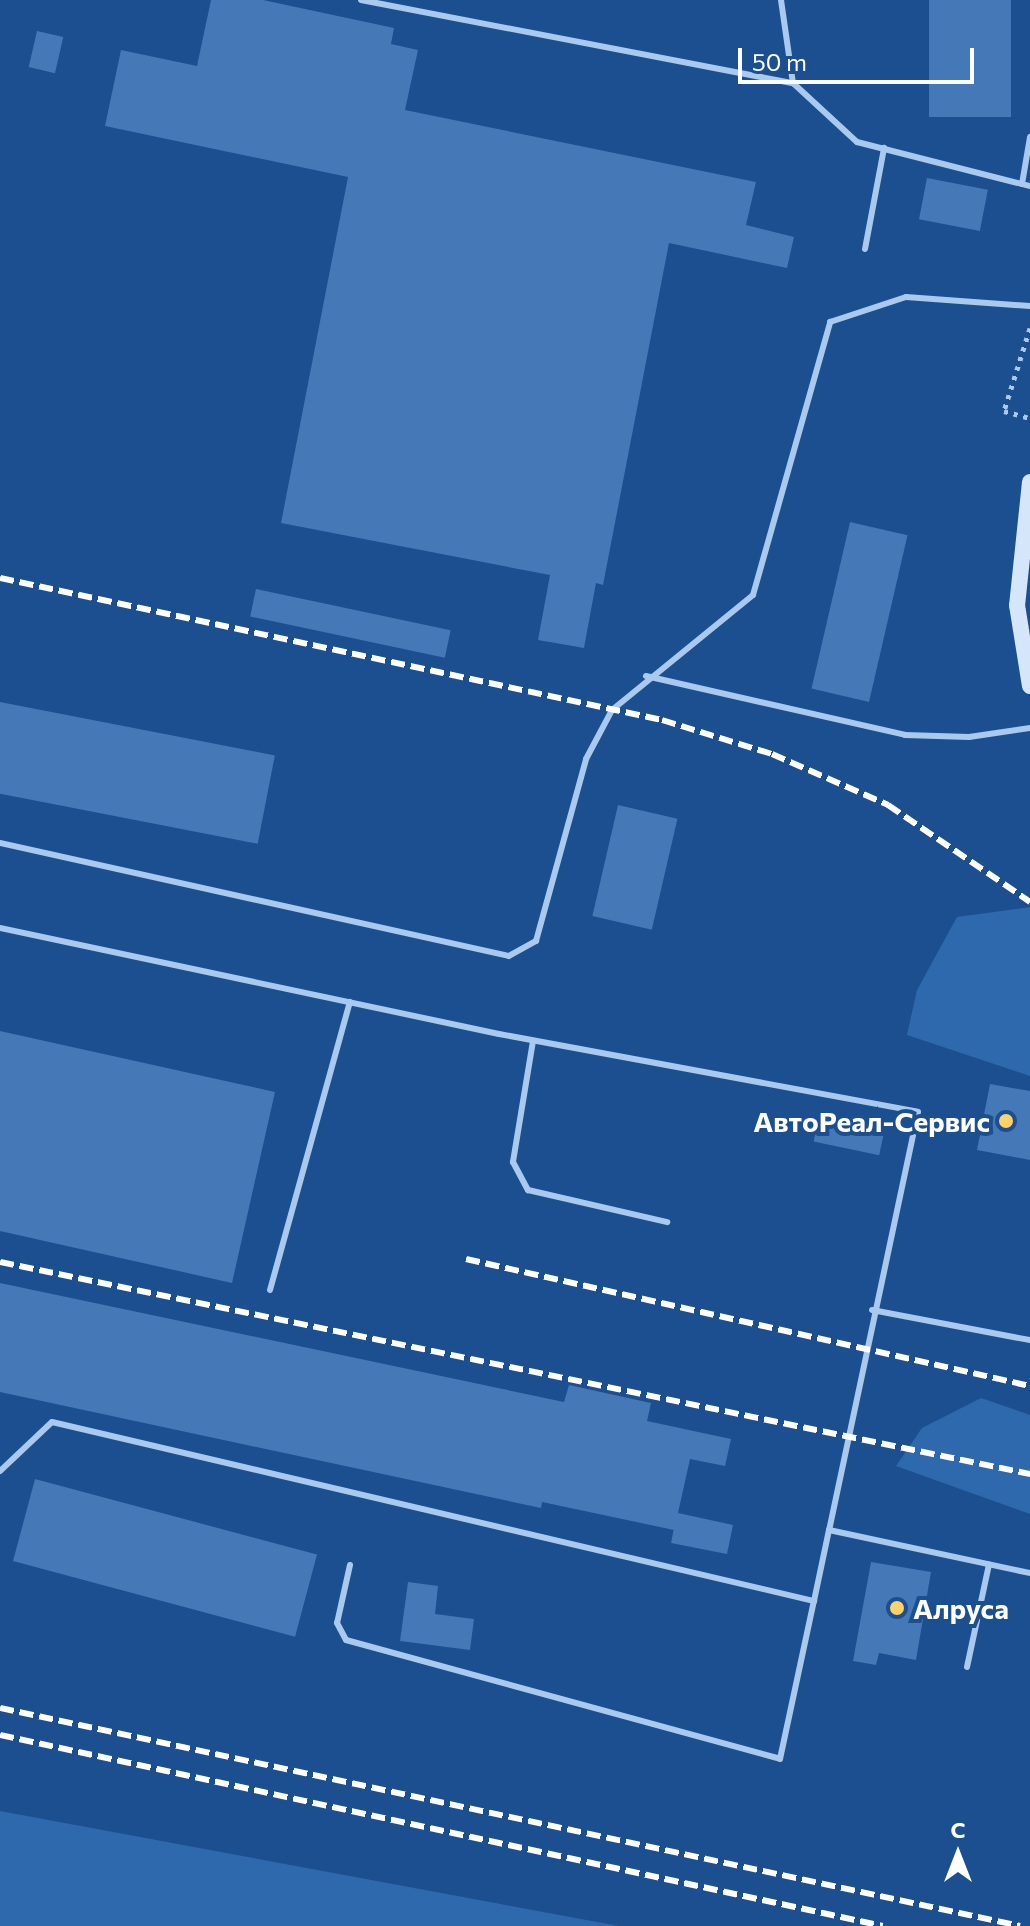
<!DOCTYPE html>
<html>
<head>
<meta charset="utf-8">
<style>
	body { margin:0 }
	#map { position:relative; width:1030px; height:1926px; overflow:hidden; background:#1b4f8f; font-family:Commissioner,sans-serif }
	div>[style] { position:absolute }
	.green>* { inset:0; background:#2e69ad }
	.building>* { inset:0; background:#4478b7; transform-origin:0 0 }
	.path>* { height:5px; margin-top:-2.5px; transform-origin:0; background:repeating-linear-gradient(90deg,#a9c9ee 0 4px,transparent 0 10px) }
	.lane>* { height:6px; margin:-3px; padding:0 3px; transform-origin:3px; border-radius:3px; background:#a9c9ee }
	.secondary>* { height:16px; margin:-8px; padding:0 8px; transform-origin:8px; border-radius:8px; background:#d6e6fa }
	.rail>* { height:6px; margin-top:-3px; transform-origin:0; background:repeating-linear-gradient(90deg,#fff 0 14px,transparent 0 20px) }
	.dots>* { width:22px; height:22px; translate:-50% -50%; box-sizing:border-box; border:4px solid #1b4f8f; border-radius:50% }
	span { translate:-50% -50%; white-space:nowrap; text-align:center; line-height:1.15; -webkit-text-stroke:8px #1b4f8f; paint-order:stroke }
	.poi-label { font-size:28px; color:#fff; font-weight:700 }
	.right { translate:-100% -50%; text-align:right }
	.left { translate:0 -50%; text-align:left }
	.north { position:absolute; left:918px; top:1814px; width:80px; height:80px; -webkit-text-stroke:6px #1b4f8f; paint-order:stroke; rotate:0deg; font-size:22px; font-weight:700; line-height:32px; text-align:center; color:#fff }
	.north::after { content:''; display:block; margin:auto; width:28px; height:36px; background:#fff; clip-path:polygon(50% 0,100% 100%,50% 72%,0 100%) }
	.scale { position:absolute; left:738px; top:48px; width:236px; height:36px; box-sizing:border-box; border:4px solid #fff; border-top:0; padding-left:10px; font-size:24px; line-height:28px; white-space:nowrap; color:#fff; -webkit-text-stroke:6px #1b4f8f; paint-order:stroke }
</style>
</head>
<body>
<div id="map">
	<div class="green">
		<div style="clip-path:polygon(1030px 907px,1030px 1076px,907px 1035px,917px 990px,957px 917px)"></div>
		<div style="clip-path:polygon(981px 1398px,1030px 1415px,1030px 1514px,896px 1466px,922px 1428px)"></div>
		<div style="clip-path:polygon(0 1811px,619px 1926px,0 1926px)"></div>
	</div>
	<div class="building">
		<div style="clip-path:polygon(211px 0,263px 0,394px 28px,391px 44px,418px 50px,405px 110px,756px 182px,746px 225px,794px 237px,787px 268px,669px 243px,603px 585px,596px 583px,584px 648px,538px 640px,550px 575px,281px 523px,348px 177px,105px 126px,121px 50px,197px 66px)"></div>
		<div style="left:929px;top:0;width:82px;height:117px"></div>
		<div style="left:37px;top:31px;width:27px;height:37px;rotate:13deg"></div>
		<div style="left:927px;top:178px;width:62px;height:42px;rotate:11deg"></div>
		<div style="left:850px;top:522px;width:59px;height:171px;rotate:13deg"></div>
		<div style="left:256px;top:589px;width:199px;height:28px;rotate:12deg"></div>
		<div style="left:0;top:702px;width:280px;height:90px;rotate:11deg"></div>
		<div style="left:618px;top:805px;width:61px;height:114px;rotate:13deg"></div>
		<div style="clip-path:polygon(0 1031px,275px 1092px,232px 1283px,0 1231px)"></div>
		<div style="clip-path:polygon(990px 1084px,1030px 1091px,1030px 1160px,977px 1150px)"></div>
		<div style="left:819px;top:1116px;width:67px;height:26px;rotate:12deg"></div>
		<div style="clip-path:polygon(0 1283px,564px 1402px,569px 1385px,651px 1403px,647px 1421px,731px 1439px,725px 1466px,690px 1459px,678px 1513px,733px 1525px,727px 1554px,671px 1543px,675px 1523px,674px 1530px,542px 1502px,541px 1508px,0 1392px)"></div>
		<div style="left:35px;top:1479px;width:292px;height:85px;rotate:15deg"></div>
		<div style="clip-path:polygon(871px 1562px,931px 1572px,916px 1660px,879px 1653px,876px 1665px,853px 1661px)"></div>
		<div style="clip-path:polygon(408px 1582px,438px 1586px,435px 1614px,474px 1619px,470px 1650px,400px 1641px)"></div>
	</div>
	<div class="path">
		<div style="left:1030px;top:328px;width:87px;rotate:107.4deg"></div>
		<div style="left:1004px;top:411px;width:27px;rotate:15deg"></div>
	</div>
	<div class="lane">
		<div style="left:361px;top:0;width:440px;rotate:10.9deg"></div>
		<div style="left:793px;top:83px;width:87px;rotate:42.7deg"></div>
		<div style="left:857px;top:142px;width:179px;rotate:14.3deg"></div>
		<div style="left:781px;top:0;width:84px;rotate:81.8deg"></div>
		<div style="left:1022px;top:184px;width:48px;rotate:-80.3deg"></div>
		<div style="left:865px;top:249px;width:103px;rotate:-79.3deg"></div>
		<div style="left:646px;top:676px;width:266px;rotate:12.8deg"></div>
		<div style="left:905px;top:735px;width:64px;rotate:1.8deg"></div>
		<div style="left:969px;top:737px;width:62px;rotate:-8.4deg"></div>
		<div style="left:0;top:843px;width:521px;rotate:12.52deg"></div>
		<div style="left:509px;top:956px;width:31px;rotate:-29deg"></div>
		<div style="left:536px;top:941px;width:189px;rotate:-74.6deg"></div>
		<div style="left:586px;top:759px;width:55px;rotate:-62deg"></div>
		<div style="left:612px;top:710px;width:182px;rotate:-39.2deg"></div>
		<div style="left:753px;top:595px;width:284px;rotate:-74.2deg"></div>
		<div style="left:830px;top:322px;width:80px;rotate:-18.2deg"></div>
		<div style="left:906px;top:297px;width:124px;rotate:4.2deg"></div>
		<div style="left:0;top:928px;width:510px;rotate:11.99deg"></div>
		<div style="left:499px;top:1034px;width:426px;rotate:10.5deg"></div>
		<div style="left:918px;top:1112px;width:427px;rotate:102deg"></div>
		<div style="left:829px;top:1530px;width:206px;rotate:12.1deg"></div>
		<div style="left:533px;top:1041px;width:123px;rotate:99.4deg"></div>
		<div style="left:513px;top:1162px;width:32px;rotate:62deg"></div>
		<div style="left:528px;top:1190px;width:143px;rotate:13deg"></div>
		<div style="left:270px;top:1290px;width:299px;rotate:-74.5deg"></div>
		<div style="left:872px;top:1310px;width:161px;rotate:10.8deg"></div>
		<div style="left:0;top:1471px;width:71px;rotate:-43.3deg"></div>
		<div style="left:52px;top:1422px;width:783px;rotate:13.22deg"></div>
		<div style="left:814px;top:1601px;width:73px;rotate:-78.1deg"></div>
		<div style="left:350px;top:1565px;width:59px;rotate:102.6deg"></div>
		<div style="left:337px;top:1623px;width:19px;rotate:62deg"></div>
		<div style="left:346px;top:1640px;width:450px;rotate:15.3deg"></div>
		<div style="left:780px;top:1759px;width:162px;rotate:-77.9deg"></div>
		<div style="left:967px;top:1667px;width:105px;rotate:-77.9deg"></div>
	</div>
	<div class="secondary">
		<div style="left:1030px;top:482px;width:124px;rotate:96deg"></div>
		<div style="left:1017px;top:605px;width:82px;rotate:80.9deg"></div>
	</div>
	<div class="rail">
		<div style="left:0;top:578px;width:677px;rotate:12.11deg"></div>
		<div style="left:662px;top:720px;width:115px;rotate:17.2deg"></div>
		<div style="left:772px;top:754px;width:127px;rotate:23.7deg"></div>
		<div style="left:888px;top:805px;width:172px;rotate:34.3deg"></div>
		<div style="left:466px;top:1259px;width:578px;rotate:12.69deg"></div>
		<div style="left:0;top:1262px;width:1052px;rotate:11.63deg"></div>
		<div style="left:0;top:1708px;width:1043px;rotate:12.06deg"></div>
		<div style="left:0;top:1735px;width:903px;rotate:12.21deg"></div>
	</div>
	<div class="dots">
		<div style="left:1006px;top:1121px;background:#ffd166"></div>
		<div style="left:897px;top:1608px;background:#ffd166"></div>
	</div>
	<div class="poi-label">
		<span class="right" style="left:990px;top:1121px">АвтоРеал-Сервис</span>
		<span class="left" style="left:913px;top:1608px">Алруса</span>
	</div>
	<div class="north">С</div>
	<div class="scale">50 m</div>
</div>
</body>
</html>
